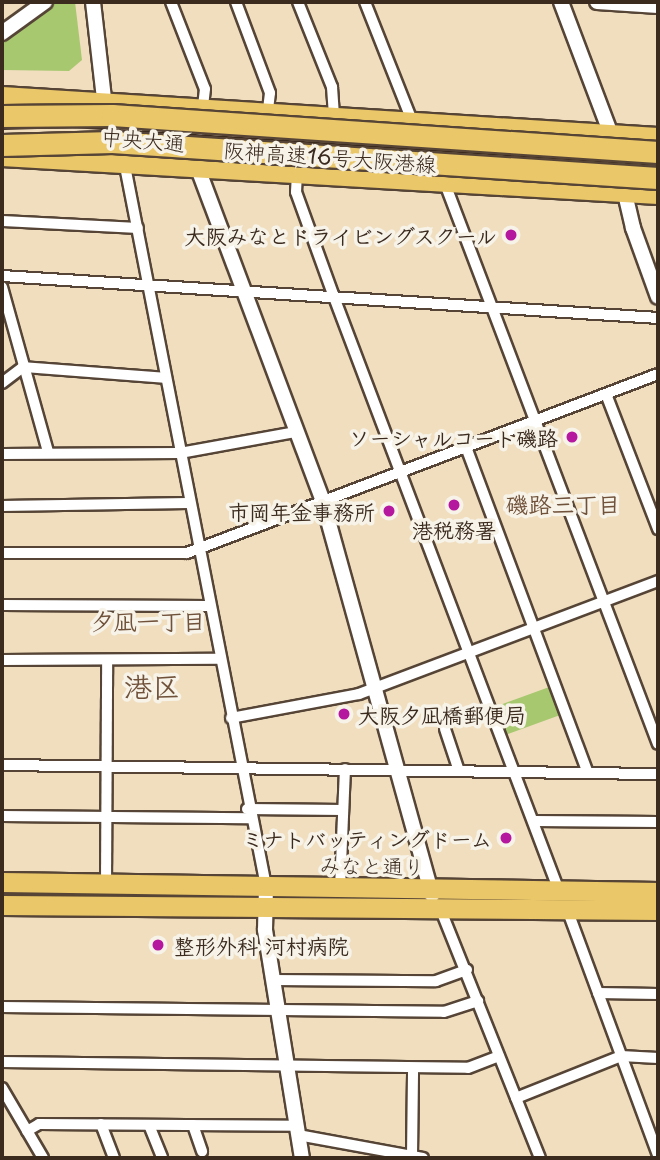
<!DOCTYPE html>
<html>
<head>
<meta charset="utf-8">
<style>
	body { margin:0 }
	#map { position:relative; width:660px; height:1160px; overflow:hidden; background:#f0debf; font-family:"Playpen Sans","Klee One",sans-serif }
	div>[style] { position:absolute }
	.green>* { inset:0; background:#a8c870; transform-origin:0 0 }
	.roads { filter:drop-shadow(2px 0 #564536) drop-shadow(-2px 0 #564536) drop-shadow(0 2px #564536) drop-shadow(0 -2px #564536) }
	.minor>* { height:10px; margin:-5px; padding:0 5px; transform-origin:5px; border-radius:5px; background:#fff }
	.tertiary>* { height:14px; margin:-7px; padding:0 7px; transform-origin:7px; border-radius:7px; background:#fff }
	.primary>* { height:18px; margin:-9px; padding:0 9px; transform-origin:9px; border-radius:9px; background:#eac769 }
	.trunk>* { height:19px; margin:-9.5px; padding:0 9.5px; transform-origin:9.5px; border-radius:9.5px; background:#eac769 }
	.rail>* { height:6px; margin-top:-3px; transform-origin:0; background:repeating-linear-gradient(90deg,#f7f3e8 0 10px,#3b2a1e 0 20px); box-sizing:border-box; border-block:2px solid #3b2a1e }
	.bridges { filter:drop-shadow(2px 0 #564536) drop-shadow(-2px 0 #564536) drop-shadow(0 2px #564536) drop-shadow(0 -2px #564536) }
	.motorway-bridge>* { height:21px; margin:-10.5px; padding:0 10.5px; transform-origin:10.5px; border-radius:10.5px; background:#eac769 }
	.dots>* { width:19px; height:19px; translate:-50% -50%; box-sizing:border-box; border:4px solid #f7f3e8; border-radius:50% }
	span { translate:-50% -50%; white-space:nowrap; text-align:center; line-height:1.15; -webkit-text-stroke:7px #f7f3e8; paint-order:stroke }
	.street-label { font-size:21px; color:#3b2a1e }
	.poi-label { font-size:21px; color:#3b2a1e; font-weight:700 }
	.right { translate:-100% -50%; text-align:right }
	.left { translate:0 -50%; text-align:left }
	.neighbourhood-label { font-size:23px; color:#70513a; font-weight:700 }
	.district-label { font-size:28px; color:#70513a; font-weight:700 }
	.frame { position:absolute; inset:0; border:4px solid #3b2a1e; pointer-events:none }
</style>
</head>
<body>
<div id="map">
	<div class="green">
		<div style="clip-path:polygon(57px 2px,75px 2px,82px 60px,69px 71px,2px 70px,2px 42px)"></div>
		<div style="left:552px;top:686px;width:30px;height:59px;rotate:70deg"></div>
	</div>
	<div class="roads">
		<div class="minor">
			<div style="left:171px;top:2px;width:93px;rotate:68.7deg"></div>
			<div style="left:205px;top:89px;width:60px;rotate:96.7deg"></div>
			<div style="left:236px;top:2px;width:97px;rotate:69.5deg"></div>
			<div style="left:270px;top:93px;width:17px;rotate:97deg"></div>
			<div style="left:298px;top:2px;width:92px;rotate:68.2deg"></div>
			<div style="left:332px;top:87px;width:27px;rotate:86deg"></div>
			<div style="left:365px;top:2px;width:130px;rotate:68.4deg"></div>
			<div style="left:124px;top:161px;width:739px;rotate:78.92deg"></div>
			<div style="left:297px;top:173px;width:19px;rotate:93deg"></div>
			<div style="left:296px;top:192px;width:112px;rotate:70.1deg"></div>
			<div style="left:334px;top:297px;width:635px;rotate:69.25deg"></div>
			<div style="left:444px;top:181px;width:602px;rotate:69.19deg"></div>
			<div style="left:2px;top:221px;width:136px;rotate:2.9deg"></div>
			<div style="left:2px;top:276px;width:657px;rotate:3.66deg"></div>
			<div style="left:2px;top:287px;width:171px;rotate:74.4deg"></div>
			<div style="left:2px;top:383px;width:26px;rotate:-37deg"></div>
			<div style="left:23px;top:367px;width:143px;rotate:4.4deg"></div>
			<div style="left:606px;top:394px;width:145px;rotate:68.9deg"></div>
			<div style="left:466px;top:447px;width:348px;rotate:69.5deg"></div>
			<div style="left:2px;top:454px;width:178px;rotate:-0.3deg"></div>
			<div style="left:180px;top:453px;width:118px;rotate:-10.3deg"></div>
			<div style="left:2px;top:506px;width:186px;rotate:-0.9deg"></div>
			<div style="left:2px;top:553px;width:185px"></div>
			<div style="left:187px;top:553px;width:504px;rotate:-20.81deg"></div>
			<div style="left:2px;top:605px;width:206px;rotate:0.3deg"></div>
			<div style="left:2px;top:660px;width:216px;rotate:-0.3deg"></div>
			<div style="left:231px;top:718px;width:130px;rotate:-10.6deg"></div>
			<div style="left:359px;top:694px;width:320px;rotate:-20.7deg"></div>
			<div style="left:445px;top:729px;width:44px;rotate:71.6deg"></div>
			<div style="left:2px;top:765px;width:656px;rotate:0.79deg"></div>
			<div style="left:247px;top:809px;width:96px;rotate:0.6deg"></div>
			<div style="left:2px;top:816px;width:247px;rotate:0.5deg"></div>
			<div style="left:534px;top:821px;width:124px;rotate:0.5deg"></div>
			<div style="left:106px;top:884px;width:224px;rotate:-89.7deg"></div>
			<div style="left:340px;top:888px;width:119px;rotate:-87.6deg"></div>
			<div style="left:440px;top:908px;width:269px;rotate:68.2deg"></div>
			<div style="left:567px;top:909px;width:262px;rotate:69.7deg"></div>
			<div style="left:273px;top:980px;width:163px;rotate:0.4deg"></div>
			<div style="left:436px;top:981px;width:33px;rotate:-20deg"></div>
			<div style="left:598px;top:993px;width:60px;rotate:1deg"></div>
			<div style="left:2px;top:1007px;width:442px;rotate:0.6deg"></div>
			<div style="left:444px;top:1012px;width:36px;rotate:-18deg"></div>
			<div style="left:2px;top:1062px;width:466px;rotate:0.7deg"></div>
			<div style="left:468px;top:1068px;width:33px;rotate:-21deg"></div>
			<div style="left:2px;top:1088px;width:81px;rotate:59.6deg"></div>
			<div style="left:516px;top:1098px;width:113px;rotate:-21.8deg"></div>
			<div style="left:621px;top:1056px;width:37px;rotate:3deg"></div>
			<div style="left:101px;top:1124px;width:36px;rotate:69deg"></div>
			<div style="left:149px;top:1125px;width:35px;rotate:68deg"></div>
			<div style="left:193px;top:1125px;width:28px;rotate:71deg"></div>
			<div style="left:27px;top:1131px;width:14px;rotate:-30deg"></div>
			<div style="left:39px;top:1124px;width:258px;rotate:0.4deg"></div>
			<div style="left:298px;top:1135px;width:127px;rotate:10.4deg"></div>
			<div style="left:412px;top:1156px;width:87px;rotate:-89.3deg"></div>
		</div>
		<div class="tertiary">
			<div style="left:93px;top:2px;width:98px;rotate:83.5deg"></div>
			<div style="left:561px;top:2px;width:141px;rotate:69.3deg"></div>
			<div style="left:611px;top:134px;width:97px;rotate:76.8deg"></div>
			<div style="left:633px;top:228px;width:73px;rotate:70.1deg"></div>
			<div style="left:597px;top:2px;width:61px;rotate:3.8deg"></div>
			<div style="left:2px;top:33px;width:53px;rotate:-35.8deg"></div>
			<div style="left:197px;top:166px;width:359px;rotate:69.4deg"></div>
			<div style="left:323px;top:502px;width:408px;rotate:74.5deg"></div>
			<div style="left:266px;top:886px;width:44px;rotate:91.3deg"></div>
			<div style="left:265px;top:930px;width:231px;rotate:80.8deg"></div>
		</div>
		<div class="primary">
			<div style="left:2px;top:96px;width:657px;rotate:3.58deg"></div>
			<div style="left:2px;top:157px;width:657px;rotate:3.32deg"></div>
		</div>
		<div class="trunk">
			<div style="left:2px;top:882px;width:656px;rotate:0.87deg"></div>
			<div style="left:2px;top:905px;width:656px;rotate:0.44deg"></div>
		</div>
	</div>
	<div class="rail">
		<div style="left:2px;top:127px;width:70px;rotate:-1.6deg"></div>
		<div style="left:72px;top:125px;width:587px;rotate:3.71deg"></div>
	</div>
	<div class="bridges">
		<div class="motorway-bridge">
			<div style="left:2px;top:116px;width:110px;rotate:-0.5deg"></div>
			<div style="left:112px;top:115px;width:547px;rotate:3.88deg"></div>
			<div style="left:2px;top:145px;width:110px;rotate:-1.6deg"></div>
			<div style="left:112px;top:142px;width:547px;rotate:3.77deg"></div>
		</div>
	</div>
	<div class="dots">
		<div style="left:511px;top:235px;background:#b5179e"></div>
		<div style="left:572px;top:437px;background:#b5179e"></div>
		<div style="left:454px;top:505px;background:#b5179e"></div>
		<div style="left:389px;top:511px;background:#b5179e"></div>
		<div style="left:344px;top:714px;background:#b5179e"></div>
		<div style="left:506px;top:838px;background:#b5179e"></div>
		<div style="left:158px;top:945px;background:#b5179e"></div>
	</div>
	<div class="street-label">
		<span style="left:143px;top:139px;rotate:5deg">中央大通</span>
		<span style="left:330px;top:156px;rotate:4deg">阪神高速16号大阪港線</span>
		<span style="left:372px;top:865px;rotate:1deg">みなと通り</span>
	</div>
	<div class="poi-label">
		<span class="right" style="left:497px;top:235px">大阪みなとドライビングスクール</span>
		<span class="right" style="left:558px;top:437px">ソーシャルコート磯路</span>
		<span class="right" style="left:375px;top:511px">市岡年金事務所</span>
		<span style="left:454px;top:529px">港税務署</span>
		<span class="left" style="left:358px;top:714px">大阪夕凪橋郵便局</span>
		<span class="right" style="left:492px;top:838px">ミナトバッティングドーム</span>
		<span class="left" style="left:174px;top:945px">整形外科 河村病院</span>
	</div>
	<div class="neighbourhood-label">
		<span style="left:563px;top:504px">磯路三丁目</span>
		<span style="left:148px;top:621px">夕凪一丁目</span>
	</div>
	<div class="district-label">
		<span style="left:152px;top:686px">港区</span>
	</div>
	<div class="frame"></div>
</div>
</body>
</html>
